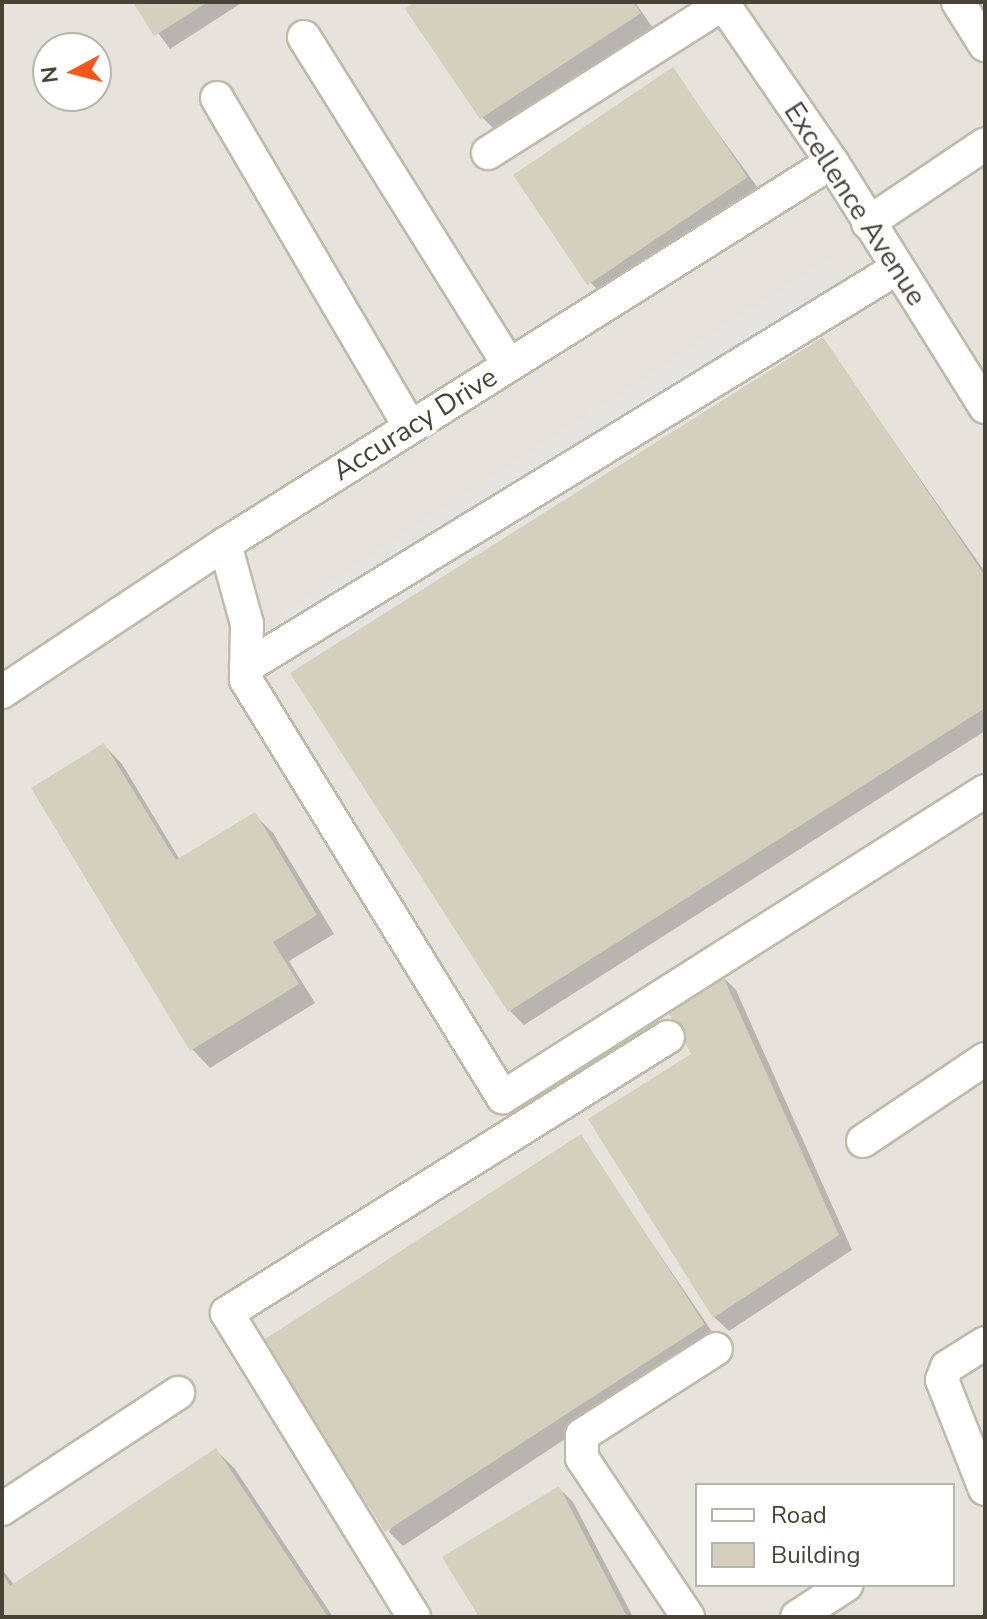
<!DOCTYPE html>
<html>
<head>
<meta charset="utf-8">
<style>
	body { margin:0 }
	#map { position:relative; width:987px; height:1619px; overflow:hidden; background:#f4f2e8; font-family:"Nunito Sans",sans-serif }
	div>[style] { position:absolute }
	.industrial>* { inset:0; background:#e6e3dd }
	.parking>* { inset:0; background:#e5e4e0; transform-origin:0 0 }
	.shadow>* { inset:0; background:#0003 }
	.building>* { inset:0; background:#d5cfbe; transform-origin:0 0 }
	.roads { filter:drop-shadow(2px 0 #bfbbab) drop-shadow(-2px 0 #bfbbab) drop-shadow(0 2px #bfbbab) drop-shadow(0 -2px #bfbbab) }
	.minor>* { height:32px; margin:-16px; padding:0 16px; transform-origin:16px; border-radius:16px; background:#fff }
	span { translate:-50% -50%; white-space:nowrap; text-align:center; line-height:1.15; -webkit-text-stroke:8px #fff; paint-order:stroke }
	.street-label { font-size:28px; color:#474337 }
	.frame { position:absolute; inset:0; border:4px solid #474337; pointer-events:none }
	.legend { position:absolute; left:695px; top:1483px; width:260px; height:104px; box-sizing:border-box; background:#fff; border:2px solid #b5b4af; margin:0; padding:10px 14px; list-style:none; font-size:24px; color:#474337 }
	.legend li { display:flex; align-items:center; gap:16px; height:40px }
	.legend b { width:40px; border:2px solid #b5b4af }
	.north { position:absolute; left:32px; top:32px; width:80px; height:80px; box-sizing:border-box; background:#fff; border:2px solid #b5b4af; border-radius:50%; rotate:263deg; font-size:22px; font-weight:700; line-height:32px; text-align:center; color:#474337 }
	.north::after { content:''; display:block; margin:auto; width:28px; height:36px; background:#f7571b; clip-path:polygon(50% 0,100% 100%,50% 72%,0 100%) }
</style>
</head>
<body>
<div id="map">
	<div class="industrial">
		<div style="clip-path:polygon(evenodd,2px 2px,985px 2px,985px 1617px,2px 1617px,2px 2px,48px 48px,96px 48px,96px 96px,48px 96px,48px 48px,2px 2px,697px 1485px,953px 1485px,953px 1585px,697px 1585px,697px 1485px)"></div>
	</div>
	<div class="parking">
		<div style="left:827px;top:259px;width:63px;height:649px;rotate:57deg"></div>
	</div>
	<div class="shadow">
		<div style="clip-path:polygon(135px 2px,243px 2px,170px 49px)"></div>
		<div style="clip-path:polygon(419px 2px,635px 2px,653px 28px,496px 131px,482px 117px)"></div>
		<div style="clip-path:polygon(672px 70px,761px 192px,603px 295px,589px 281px)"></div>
		<div style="clip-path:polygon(823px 340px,985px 572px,985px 731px,524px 1025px,510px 1011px)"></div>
		<div style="clip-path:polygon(104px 745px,122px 764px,180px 860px,254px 814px,273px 833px,334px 934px,289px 961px,315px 1003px,210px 1068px,192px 1049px)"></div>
		<div style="clip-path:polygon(722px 976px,736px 990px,852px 1250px,729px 1331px,714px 1317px,694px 1055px)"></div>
		<div style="clip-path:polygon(580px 1137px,717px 1339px,403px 1546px,389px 1532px)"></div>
		<div style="clip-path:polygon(216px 1450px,235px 1469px,333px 1617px,2px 1617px,2px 1569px,14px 1585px)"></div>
		<div style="clip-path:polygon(559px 1488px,573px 1502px,633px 1617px,481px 1617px)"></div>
	</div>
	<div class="building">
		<div style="clip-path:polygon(133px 2px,208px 2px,154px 36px)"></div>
		<div style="clip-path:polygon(415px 2px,633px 2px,641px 13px,480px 119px,405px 9px)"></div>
		<div style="left:673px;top:67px;width:133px;height:193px;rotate:56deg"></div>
		<div style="clip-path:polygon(823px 337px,985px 576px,985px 708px,508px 1012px,290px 673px)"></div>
		<div style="clip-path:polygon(104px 743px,176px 860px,255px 812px,317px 915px,273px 942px,299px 984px,190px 1051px,31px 788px)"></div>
		<div style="clip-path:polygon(722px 974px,839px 1235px,713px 1318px,588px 1119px,691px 1054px,668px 1012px)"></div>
		<div style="left:581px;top:1134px;width:227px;height:381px;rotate:57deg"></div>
		<div style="clip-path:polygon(216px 1448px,328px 1617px,2px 1617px,2px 1573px,10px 1586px)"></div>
		<div style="clip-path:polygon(559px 1486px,627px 1617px,479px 1617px,442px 1557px)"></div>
	</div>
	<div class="roads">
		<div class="minor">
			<div style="left:722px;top:2px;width:194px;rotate:55.5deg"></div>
			<div style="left:832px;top:162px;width:289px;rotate:58deg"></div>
			<div style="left:958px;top:2px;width:51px;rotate:57.9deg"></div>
			<div style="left:304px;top:37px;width:387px;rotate:58deg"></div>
			<div style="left:217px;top:98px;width:381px;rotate:59.6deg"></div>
			<div style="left:488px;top:153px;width:278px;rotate:-32.4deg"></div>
			<div style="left:868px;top:223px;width:141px;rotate:-34deg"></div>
			<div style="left:225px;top:544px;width:83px;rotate:74.6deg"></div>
			<div style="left:247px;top:624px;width:56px;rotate:91deg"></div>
			<div style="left:246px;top:680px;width:490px;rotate:58.4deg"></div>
			<div style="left:503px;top:1097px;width:571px;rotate:-32.41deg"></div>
			<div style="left:246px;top:667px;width:762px;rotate:-31.48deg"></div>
			<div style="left:2px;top:692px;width:268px;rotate:-33.6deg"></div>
			<div style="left:225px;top:544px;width:717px;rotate:-32.18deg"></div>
			<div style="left:863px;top:1141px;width:147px;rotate:-33.9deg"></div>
			<div style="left:985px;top:1343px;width:45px;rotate:147.7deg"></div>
			<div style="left:947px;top:1367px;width:14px;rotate:111deg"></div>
			<div style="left:942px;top:1380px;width:117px;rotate:68.5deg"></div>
			<div style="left:2px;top:1509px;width:211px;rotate:-33.4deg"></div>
			<div style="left:414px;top:1617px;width:357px;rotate:-121.6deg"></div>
			<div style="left:227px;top:1313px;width:520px;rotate:-32.04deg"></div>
			<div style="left:688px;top:1617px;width:191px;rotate:-123.7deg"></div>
			<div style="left:582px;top:1458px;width:23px;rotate:-90deg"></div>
			<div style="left:582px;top:1435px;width:159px;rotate:-32.7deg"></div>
			<div style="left:797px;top:1617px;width:59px;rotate:-33.1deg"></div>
		</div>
	</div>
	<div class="street-label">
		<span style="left:855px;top:204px;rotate:57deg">Excellence Avenue</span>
		<span style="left:415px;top:424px;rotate:-32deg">Accuracy Drive</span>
	</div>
	<div class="frame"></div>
	<ul class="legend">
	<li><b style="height:10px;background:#fff"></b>Road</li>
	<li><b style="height:22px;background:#d5cfbe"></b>Building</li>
	</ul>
	<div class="north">N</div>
</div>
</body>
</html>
